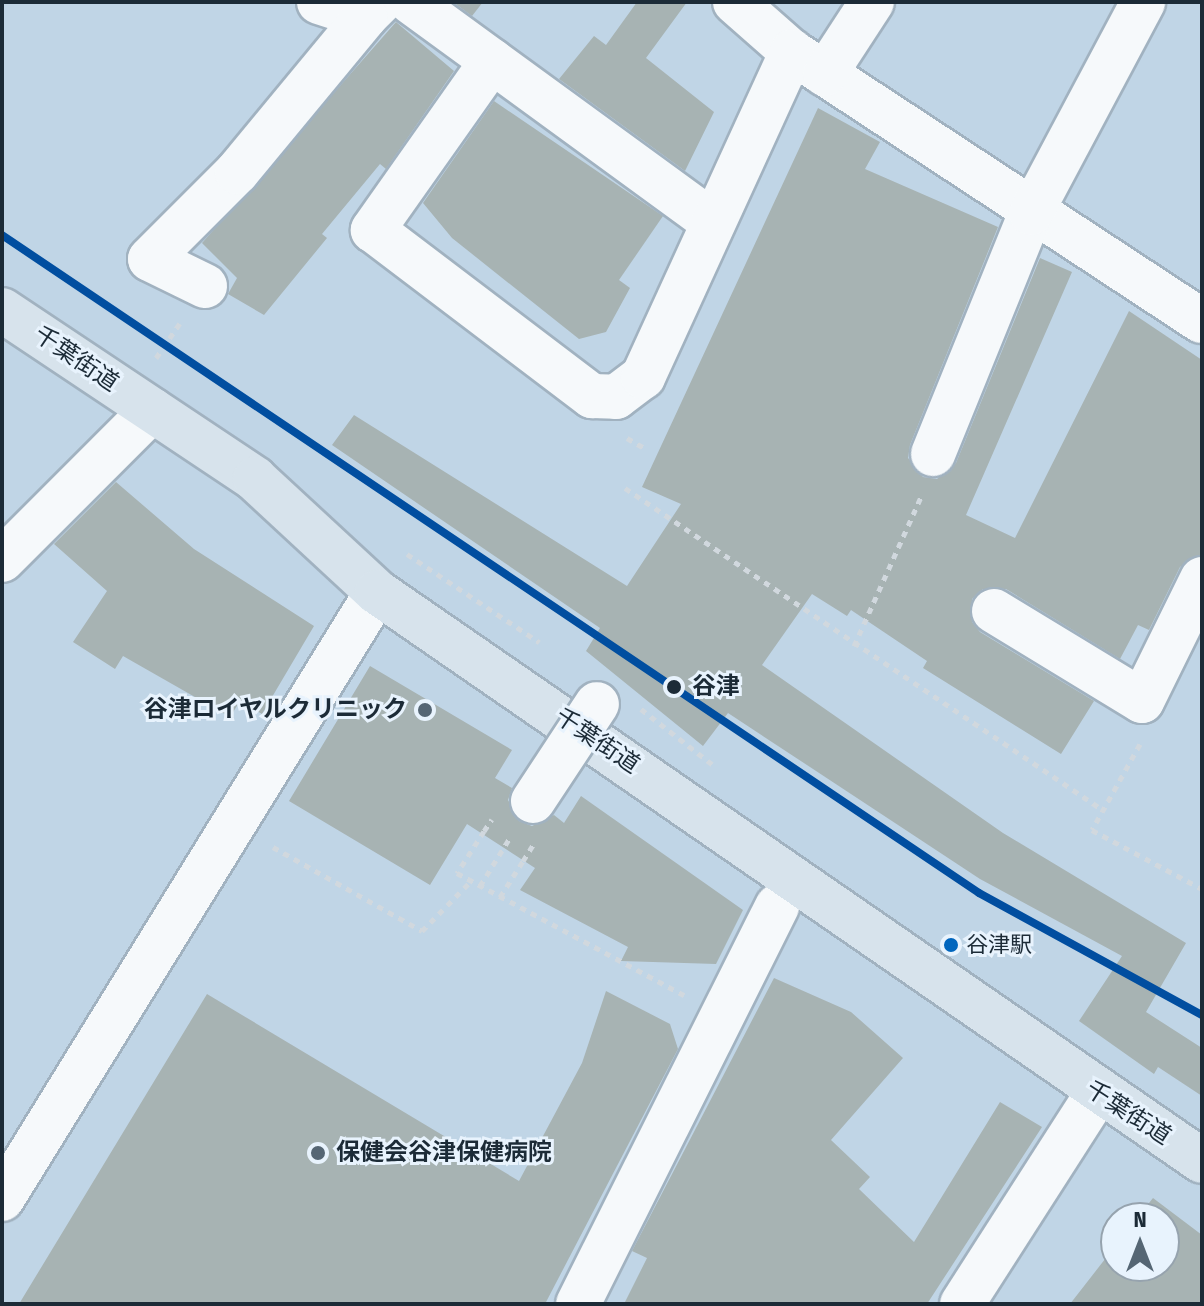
<!DOCTYPE html>
<html>
<head>
<meta charset="utf-8">
<style>
	body { margin:0 }
	#map { position:relative; width:1204px; height:1306px; overflow:hidden; background:#c0d5e6; font-family:"Fira Sans Condensed","Noto Sans JP",sans-serif }
	div>[style] { position:absolute }
	.building>* { inset:0; background:#a7b3b3 }
	.path>* { height:5px; margin-top:-2.5px; transform-origin:0; background:repeating-linear-gradient(90deg,#d1d8de 0 6px,transparent 0 12px) }
	.roads { filter:drop-shadow(2px 0 #a1b2c0) drop-shadow(-2px 0 #a1b2c0) drop-shadow(0 2px #a1b2c0) drop-shadow(0 -2px #a1b2c0) }
	.minor>* { height:44px; margin:-22px; padding:0 22px; transform-origin:22px; border-radius:22px; background:#f6f9fb }
	.highway>* { height:44px; margin:-22px; padding:0 22px; transform-origin:22px; border-radius:22px; background:#d7e3ec }
	.path-bridge>* { height:5px; margin-top:-2.5px; transform-origin:0; background:repeating-linear-gradient(90deg,#d1d8de 0 6px,transparent 0 12px) }
	.bridges { filter:drop-shadow(2px 0 #a1b2c0) drop-shadow(-2px 0 #a1b2c0) drop-shadow(0 2px #a1b2c0) drop-shadow(0 -2px #a1b2c0) }
	.minor-bridge>* { height:44px; margin:-22px; padding:0 22px; transform-origin:22px; border-radius:22px; background:#f6f9fb }
	.rail-1>* { height:8px; margin:-4px; padding:0 4px; transform-origin:4px; border-radius:4px; background:#014ea0 }
	.dots>* { width:22px; height:22px; translate:-50% -50%; box-sizing:border-box; border:4px solid #e8f3fd; border-radius:50% }
	span { translate:-50% -50%; white-space:nowrap; text-align:center; line-height:1.15; -webkit-text-stroke:6px #e8f3fd; paint-order:stroke }
	.bus-label { font-size:22px; color:#1c2b37 }
	.left { translate:0 -50%; text-align:left }
	.street-label { font-size:24px; color:#1c2b37 }
	.stop-label { font-size:24px; color:#1c2b37; font-weight:700 }
	.poi-label { font-size:24px; color:#1c2b37; font-weight:700 }
	.right { translate:-100% -50%; text-align:right }
	.frame { position:absolute; inset:0; border:4px solid #1c2b37; pointer-events:none }
	.north { position:absolute; left:1100px; top:1202px; width:80px; height:80px; box-sizing:border-box; background:#e8f3fd; border:2px solid #96a3ae; border-radius:50%; rotate:0deg; font-size:22px; font-weight:700; line-height:32px; text-align:center; color:#1c2b37 }
	.north::after { content:''; display:block; margin:auto; width:28px; height:36px; background:#556674; clip-path:polygon(50% 0,100% 100%,50% 72%,0 100%) }
</style>
</head>
<body>
<div id="map">
	<div class="building">
		<div style="clip-path:polygon(453px 2px,483px 2px,472px 16px)"></div>
		<div style="clip-path:polygon(637px 2px,687px 2px,646px 58px,714px 112px,685px 171px,559px 79px,594px 36px,606px 45px)"></div>
		<div style="clip-path:polygon(396px 22px,454px 71px,386px 169px,380px 164px,322px 234px,327px 238px,264px 315px,228px 294px,237px 278px,202px 243px)"></div>
		<div style="clip-path:polygon(494px 101px,663px 216px,619px 280px,630px 288px,606px 332px,579px 339px,452px 238px,423px 203px)"></div>
		<div style="clip-path:polygon(818px 108px,880px 142px,865px 169px,998px 227px,910px 445px,908px 458px,923px 477px,937px 479px,956px 463px,1040px 258px,1072px 272px,966px 515px,1015px 538px,1129px 311px,1202px 360px,1202px 554px,1180px 567px,1149px 630px,1138px 625px,1120px 659px,1006px 589px,983px 589px,972px 599px,972px 622px,980px 632px,1094px 701px,1061px 754px,923px 668px,927px 661px,851px 610px,847px 616px,812px 594px,762px 665px,1003px 833px,1186px 943px,1146px 1012px,1202px 1048px,1202px 1096px,1158px 1067px,1154px 1074px,1079px 1021px,1122px 956px,980px 879px,728px 713px,703px 746px,586px 651px,600px 628px,332px 445px,354px 415px,627px 586px,681px 504px,642px 487px)"></div>
		<div style="clip-path:polygon(116px 482px,194px 549px,314px 626px,262px 714px,240px 701px,230px 717px,123px 656px,115px 669px,73px 642px,107px 591px,54px 544px)"></div>
		<div style="clip-path:polygon(370px 666px,512px 750px,495px 778px,512px 788px,508px 800px,519px 821px,532px 826px,554px 815px,564px 823px,581px 796px,743px 910px,716px 964px,621px 961px,628px 947px,520px 890px,535px 868px,467px 824px,430px 885px,289px 801px)"></div>
		<div style="clip-path:polygon(774px 978px,851px 1012px,903px 1058px,831px 1140px,870px 1177px,859px 1189px,914px 1242px,1000px 1102px,1042px 1127px,927px 1304px,624px 1304px,647px 1258px,632px 1251px)"></div>
		<div style="clip-path:polygon(606px 991px,670px 1024px,678px 1049px,545px 1304px,19px 1304px,207px 994px,519px 1181px,582px 1063px)"></div>
		<div style="clip-path:polygon(1153px 1198px,1202px 1235px,1202px 1304px,1070px 1304px,1116px 1245px,1116px 1266px,1164px 1266px,1164px 1218px,1137px 1218px)"></div>
	</div>
	<div class="path">
		<div style="left:156px;top:358px;width:42px;rotate:-55.6deg"></div>
		<div style="left:627px;top:438px;width:20px;rotate:30deg"></div>
		<div style="left:625px;top:488px;width:576px;rotate:33.97deg"></div>
		<div style="left:407px;top:554px;width:159px;rotate:33.7deg"></div>
		<div style="left:854px;top:646px;width:163px;rotate:-65.8deg"></div>
		<div style="left:641px;top:709px;width:90px;rotate:37.8deg"></div>
		<div style="left:1140px;top:744px;width:98px;rotate:119.2deg"></div>
		<div style="left:1092px;top:830px;width:125px;rotate:28.2deg"></div>
		<div style="left:484px;top:831px;width:50px;rotate:122.7deg"></div>
		<div style="left:457px;top:873px;width:258px;rotate:28.3deg"></div>
		<div style="left:273px;top:847px;width:171px;rotate:29.4deg"></div>
		<div style="left:422px;top:931px;width:70px;rotate:-45.6deg"></div>
		<div style="left:480px;top:886px;width:55px;rotate:-58.3deg"></div>
		<div style="left:500px;top:897px;width:43px;rotate:-57.4deg"></div>
	</div>
	<div class="roads">
		<div class="minor">
			<div style="left:319px;top:2px;width:48px;rotate:18.1deg"></div>
			<div style="left:365px;top:17px;width:21px;rotate:-45deg"></div>
			<div style="left:411px;top:2px;width:374px;rotate:36.1deg"></div>
			<div style="left:735px;top:2px;width:76px;rotate:41.3deg"></div>
			<div style="left:792px;top:52px;width:490px;rotate:33.3deg"></div>
			<div style="left:492px;top:61px;width:207px;rotate:125.2deg"></div>
			<div style="left:373px;top:230px;width:275px;rotate:37.2deg"></div>
			<div style="left:592px;top:396px;width:24px;rotate:2deg"></div>
			<div style="left:616px;top:397px;width:34px;rotate:-37deg"></div>
			<div style="left:643px;top:377px;width:358px;rotate:-65.4deg"></div>
			<div style="left:825px;top:74px;width:86px;rotate:-56.9deg"></div>
			<div style="left:205px;top:286px;width:61px;rotate:-153.9deg"></div>
			<div style="left:150px;top:259px;width:123px;rotate:-45deg"></div>
			<div style="left:237px;top:172px;width:201px;rotate:-50.4deg"></div>
			<div style="left:933px;top:454px;width:260px;rotate:-67.9deg"></div>
			<div style="left:1031px;top:213px;width:239px;rotate:-62deg"></div>
			<div style="left:2px;top:560px;width:212px;rotate:-45deg"></div>
			<div style="left:994px;top:611px;width:173px;rotate:31.3deg"></div>
			<div style="left:1142px;top:701px;width:136px;rotate:-63.8deg"></div>
			<div style="left:2px;top:1199px;width:713px;rotate:-58.29deg"></div>
			<div style="left:578px;top:1304px;width:445px;rotate:-63.4deg"></div>
			<div style="left:962px;top:1304px;width:250px;rotate:-57.3deg"></div>
		</div>
		<div class="highway">
			<div style="left:2px;top:310px;width:304px;rotate:33.7deg"></div>
			<div style="left:255px;top:479px;width:166px;rotate:42.8deg"></div>
			<div style="left:377px;top:592px;width:1002px;rotate:34.59deg"></div>
		</div>
	</div>
	<div class="path-bridge">
		<div style="left:484px;top:831px;width:14px;rotate:-56deg"></div>
		<div style="left:523px;top:861px;width:19px;rotate:-58deg"></div>
	</div>
	<div class="bridges">
		<div class="minor-bridge">
			<div style="left:533px;top:801px;width:116px;rotate:-56.6deg"></div>
		</div>
	</div>
	<div class="rail-1">
		<div style="left:2px;top:235px;width:1178px;rotate:33.96deg"></div>
		<div style="left:979px;top:893px;width:254px;rotate:28.7deg"></div>
	</div>
	<div class="dots">
		<div style="left:674px;top:687px;background:#1c2b37"></div>
		<div style="left:425px;top:710px;background:#556674"></div>
		<div style="left:951px;top:945px;background:#0065bd"></div>
		<div style="left:318px;top:1153px;background:#556674"></div>
	</div>
	<div class="bus-label">
		<span class="left" style="left:966px;top:945px">谷津駅</span>
	</div>
	<div class="street-label">
		<span style="left:76px;top:359px;rotate:34deg">千葉街道</span>
		<span style="left:597px;top:741px;rotate:34deg">千葉街道</span>
		<span style="left:1128px;top:1113px;rotate:33deg">千葉街道</span>
	</div>
	<div class="stop-label">
		<span class="left" style="left:692px;top:687px">谷津</span>
	</div>
	<div class="poi-label">
		<span class="right" style="left:407px;top:710px">谷津ロイヤルクリニック</span>
		<span class="left" style="left:336px;top:1153px">保健会谷津保健病院</span>
	</div>
	<div class="frame"></div>
	<div class="north">N</div>
</div>
</body>
</html>
